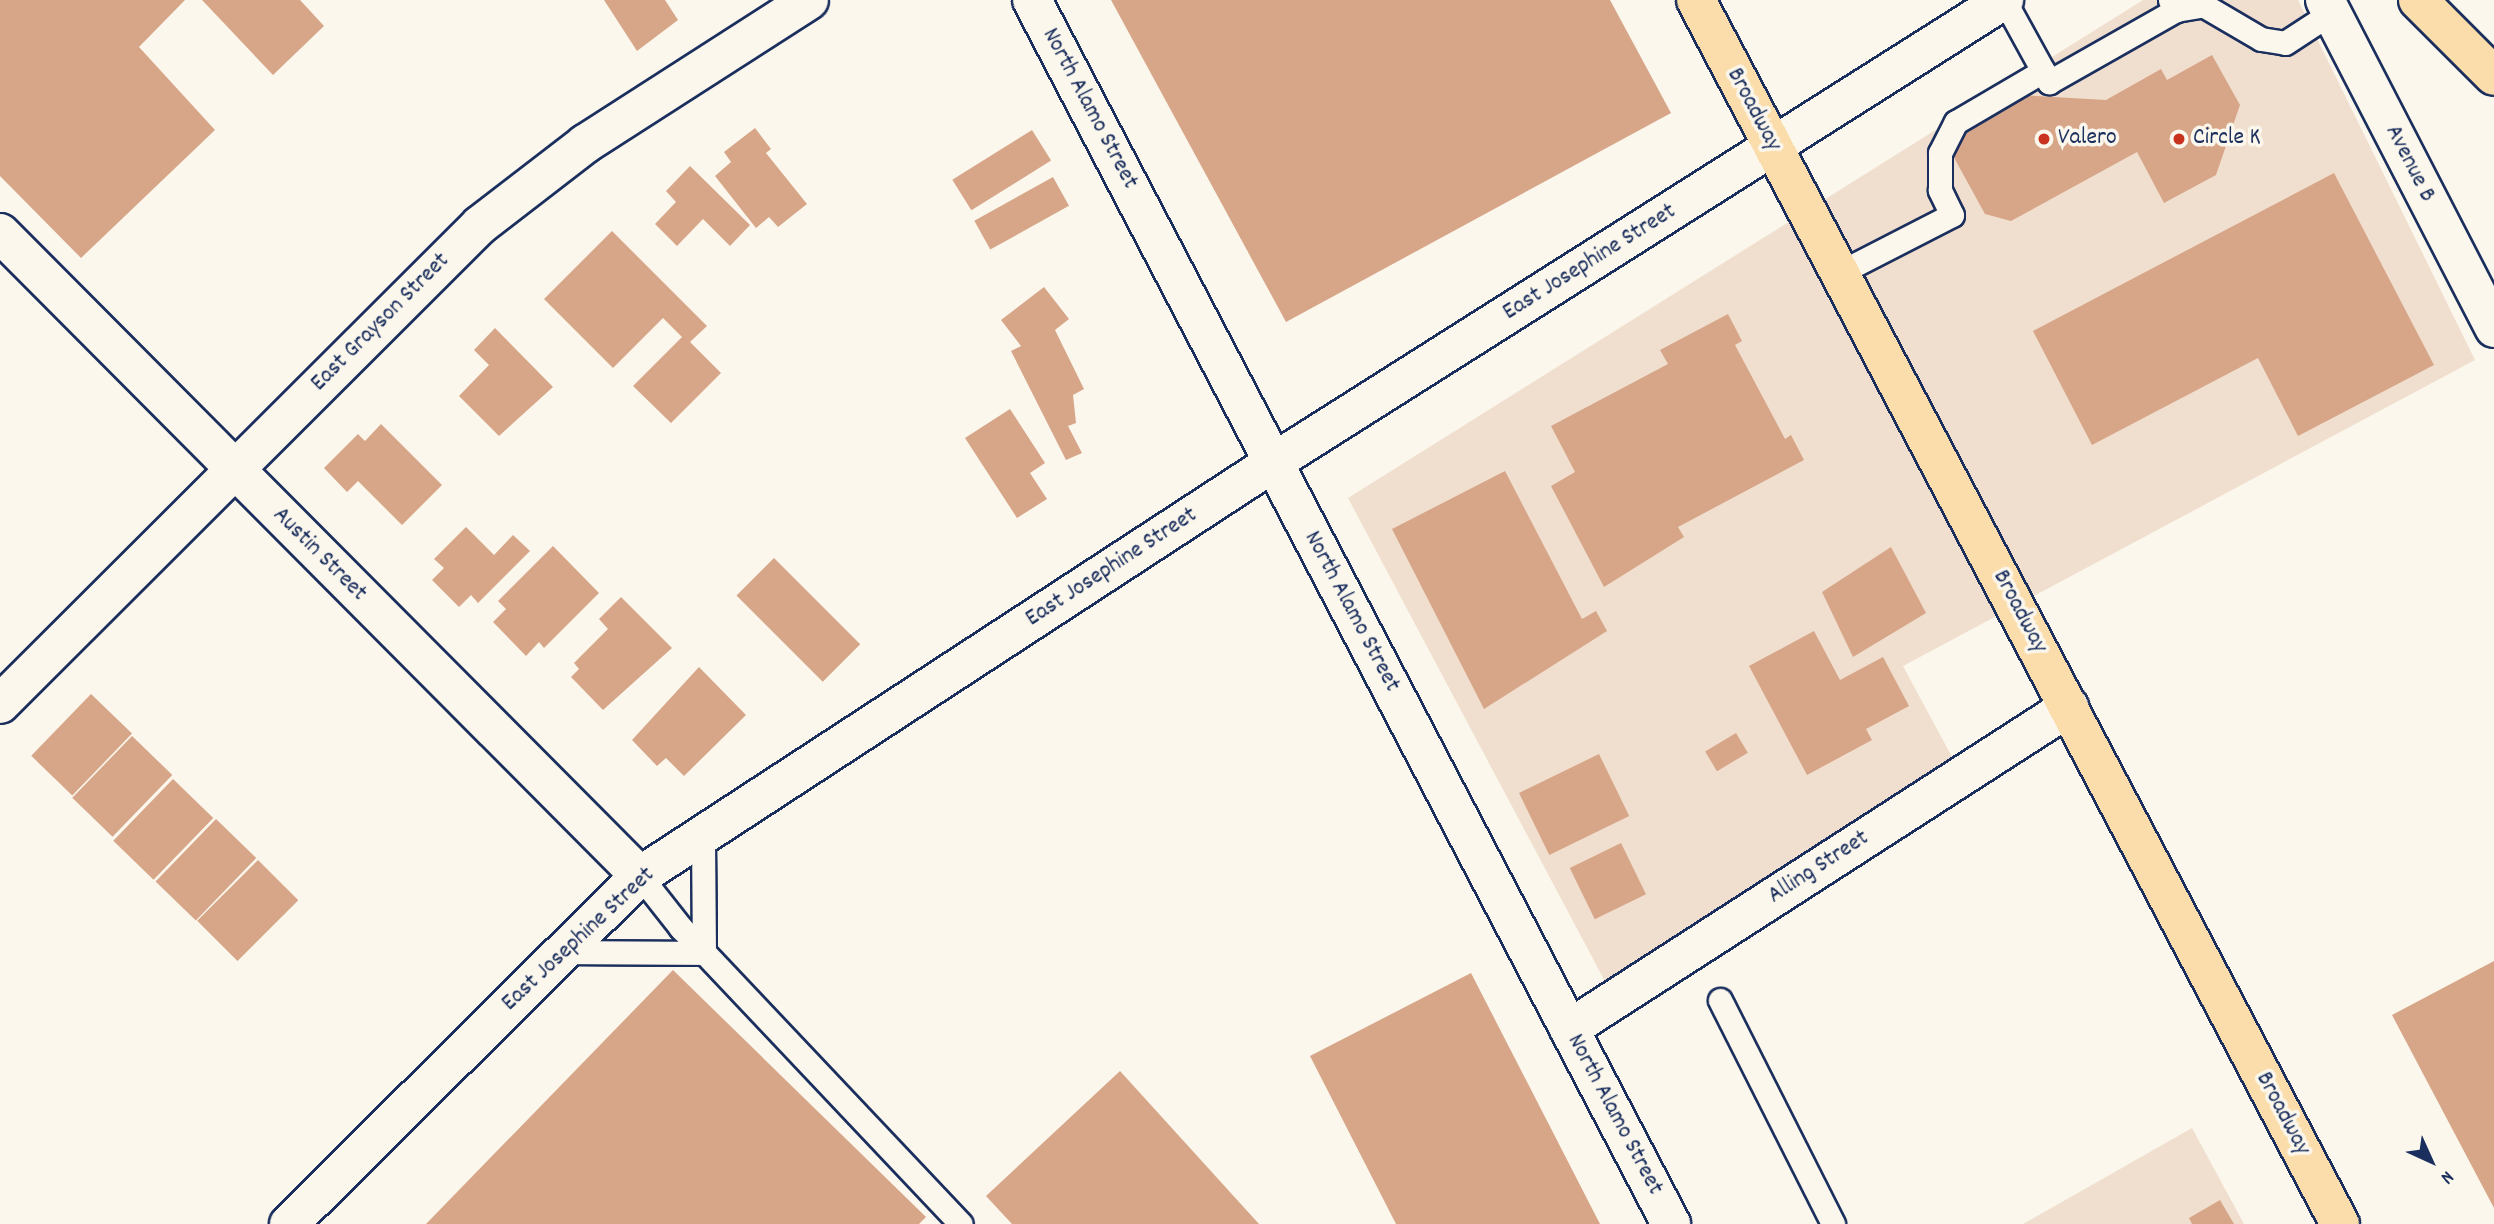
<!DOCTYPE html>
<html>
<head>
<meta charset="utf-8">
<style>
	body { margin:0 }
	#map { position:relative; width:2494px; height:1224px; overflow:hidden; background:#fbf7ec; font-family:Dekko,sans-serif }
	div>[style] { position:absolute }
	.built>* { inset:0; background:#f0dfce }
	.building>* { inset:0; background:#d7a689; transform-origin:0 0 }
	.roads { filter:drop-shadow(2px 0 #1b2f5e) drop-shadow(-2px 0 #1b2f5e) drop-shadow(0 2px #1b2f5e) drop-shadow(0 -2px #1b2f5e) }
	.lane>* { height:23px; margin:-11.5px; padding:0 11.5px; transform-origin:11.5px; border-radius:11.5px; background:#fbf7ec }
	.street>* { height:38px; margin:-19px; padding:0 19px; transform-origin:19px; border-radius:19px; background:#fbf7ec }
	.secondary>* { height:38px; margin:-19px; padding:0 19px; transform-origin:19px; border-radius:19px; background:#fbf7ec }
	.primary>* { height:38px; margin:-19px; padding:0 19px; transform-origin:19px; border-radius:19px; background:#fbddab }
	.highway>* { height:38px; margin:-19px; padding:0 19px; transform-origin:19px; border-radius:19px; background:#fbddab }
	.dots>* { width:19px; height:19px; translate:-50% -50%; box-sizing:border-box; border:4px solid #fbf7ec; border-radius:50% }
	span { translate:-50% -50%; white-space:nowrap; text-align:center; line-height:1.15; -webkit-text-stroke:7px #fbf7ec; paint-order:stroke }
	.street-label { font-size:24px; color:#1b2f5e }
	.poi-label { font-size:24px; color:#1b2f5e }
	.left { translate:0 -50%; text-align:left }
	.north { position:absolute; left:2396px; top:1126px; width:70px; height:70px; -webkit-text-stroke:5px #fbf7ec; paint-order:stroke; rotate:135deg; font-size:19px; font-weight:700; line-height:28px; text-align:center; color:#1b2f5e }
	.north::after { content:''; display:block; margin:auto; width:24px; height:32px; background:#1b2f5e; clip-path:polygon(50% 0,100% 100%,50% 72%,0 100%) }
</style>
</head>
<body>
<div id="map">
	<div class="built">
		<div style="clip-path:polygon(2143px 0,2298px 0,2475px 360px,1903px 666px,1959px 770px,1608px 987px,1348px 498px)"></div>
		<div style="clip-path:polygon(2192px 1128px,2244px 1224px,2023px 1224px)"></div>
	</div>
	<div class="building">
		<div style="clip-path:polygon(0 0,185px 0,139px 47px,215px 130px,81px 258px,0 176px)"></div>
		<div style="clip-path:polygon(202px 0,300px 0,324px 26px,273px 75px)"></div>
		<div style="clip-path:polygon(604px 0,665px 0,678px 20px,637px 51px)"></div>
		<div style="clip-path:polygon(1111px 0,1610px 0,1671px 113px,1286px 322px)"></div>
		<div style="clip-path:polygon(2212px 55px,2240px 105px,2216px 175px,2164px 203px,2137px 152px,2011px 221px,1985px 214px,1952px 154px,1962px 126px,2020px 95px,2106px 100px,2161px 69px,2167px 80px)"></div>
		<div style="clip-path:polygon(755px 128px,771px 149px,766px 153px,807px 204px,778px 227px,769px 217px,756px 228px,715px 176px,731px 162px,724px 152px)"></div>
		<div style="left:1032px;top:130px;width:36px;height:94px;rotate:58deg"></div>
		<div style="clip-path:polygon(690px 166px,750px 225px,730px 246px,703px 219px,677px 246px,655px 224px,676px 202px,666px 191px)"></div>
		<div style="clip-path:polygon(2334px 173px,2434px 365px,2298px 436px,2258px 358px,2092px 445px,2033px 331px)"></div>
		<div style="left:1053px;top:177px;width:33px;height:90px;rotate:61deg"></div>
		<div style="clip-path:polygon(612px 231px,707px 326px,690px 342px,721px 373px,671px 423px,633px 386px,682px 337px,663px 318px,613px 368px,544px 299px)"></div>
		<div style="clip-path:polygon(1044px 287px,1069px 319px,1055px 330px,1084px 389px,1073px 395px,1076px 423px,1068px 426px,1082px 453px,1066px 460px,1011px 351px,1021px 346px,1001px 320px)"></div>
		<div style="clip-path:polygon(1728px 314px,1742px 341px,1735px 345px,1785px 439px,1791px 435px,1804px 460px,1678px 527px,1684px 537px,1604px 587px,1551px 486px,1575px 472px,1551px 426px,1668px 364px,1660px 350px)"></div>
		<div style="clip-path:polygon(495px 328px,553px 387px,499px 436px,459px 396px,489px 365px,474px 350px)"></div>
		<div style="clip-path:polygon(1010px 409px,1045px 463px,1030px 473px,1047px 499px,1017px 518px,965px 438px)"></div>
		<div style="clip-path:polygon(381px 424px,442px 485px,402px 525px,358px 481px,347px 492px,324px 468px,358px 434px,365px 441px)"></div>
		<div style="clip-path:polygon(1505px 471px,1582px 619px,1596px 611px,1607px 631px,1484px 709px,1392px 529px)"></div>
		<div style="clip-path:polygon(466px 527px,494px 555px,513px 535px,530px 551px,478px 603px,471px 595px,459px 607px,432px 580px,444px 568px,434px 559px)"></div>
		<div style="clip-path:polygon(553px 546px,599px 593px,544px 648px,539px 642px,526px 656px,493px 622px,506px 609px,498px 601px)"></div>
		<div style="clip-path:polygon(1891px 547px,1926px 613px,1853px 657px,1822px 592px)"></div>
		<div style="left:774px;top:558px;width:122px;height:53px;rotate:45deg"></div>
		<div style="clip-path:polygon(621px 597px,672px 648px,603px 710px,571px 677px,579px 669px,574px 663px,608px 629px,599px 619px)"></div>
		<div style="clip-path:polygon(1814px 631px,1840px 680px,1883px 657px,1909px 706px,1866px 729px,1872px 740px,1807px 775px,1749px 666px)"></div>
		<div style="clip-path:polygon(699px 667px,746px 715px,684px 776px,666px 758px,657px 766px,632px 740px)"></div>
		<div style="left:91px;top:694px;width:57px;height:86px;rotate:44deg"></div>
		<div style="left:1736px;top:733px;width:23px;height:36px;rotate:59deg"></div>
		<div style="left:132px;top:736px;width:56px;height:86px;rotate:44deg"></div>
		<div style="left:1599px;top:754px;width:69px;height:89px;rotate:64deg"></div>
		<div style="left:173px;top:779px;width:56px;height:86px;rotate:44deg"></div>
		<div style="left:216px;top:819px;width:56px;height:87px;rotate:44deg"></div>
		<div style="left:1621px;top:843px;width:57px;height:57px;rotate:64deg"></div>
		<div style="left:258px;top:860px;width:57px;height:86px;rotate:45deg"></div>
		<div style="clip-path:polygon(2494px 961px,2494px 1208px,2392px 1015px)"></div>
		<div style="clip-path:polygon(673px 970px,926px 1217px,919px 1224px,426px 1224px)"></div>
		<div style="clip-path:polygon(1471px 973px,1600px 1224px,1396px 1224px,1310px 1056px)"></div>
		<div style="clip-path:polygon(1120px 1071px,1259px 1224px,1012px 1224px,986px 1196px)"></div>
		<div style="clip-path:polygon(2220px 1200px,2234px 1224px,2192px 1224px,2189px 1218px)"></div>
	</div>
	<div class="roads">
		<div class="lane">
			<div style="left:2004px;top:0;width:94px;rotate:61.2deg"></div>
			<div style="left:2049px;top:82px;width:146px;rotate:-29.6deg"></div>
			<div style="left:2170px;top:0;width:12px;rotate:59deg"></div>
			<div style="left:2176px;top:10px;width:27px;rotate:-10deg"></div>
			<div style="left:2203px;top:5px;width:67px;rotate:30.4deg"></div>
			<div style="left:2261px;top:39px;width:24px;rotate:9deg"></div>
			<div style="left:2285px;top:43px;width:55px;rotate:-33.1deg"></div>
			<div style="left:1839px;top:273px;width:127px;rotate:-27.2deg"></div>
			<div style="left:1952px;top:215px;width:28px;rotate:-116deg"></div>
			<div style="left:1940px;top:190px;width:37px;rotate:-90deg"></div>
			<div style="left:1940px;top:153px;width:35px;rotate:-63deg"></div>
			<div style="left:1956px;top:122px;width:101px;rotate:-30.4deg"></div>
			<div style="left:640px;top:876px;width:66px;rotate:51.7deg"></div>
			<div style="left:681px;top:928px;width:407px;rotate:46.6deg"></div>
			<div style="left:563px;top:952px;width:141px;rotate:0.4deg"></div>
			<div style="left:704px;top:953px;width:117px;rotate:-90.5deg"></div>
			<div style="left:1720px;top:1000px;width:251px;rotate:63.2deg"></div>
		</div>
		<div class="street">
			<div style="left:2325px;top:0;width:369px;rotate:62.7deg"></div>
			<div style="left:0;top:233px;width:907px;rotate:45.13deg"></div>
			<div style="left:1569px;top:1029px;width:595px;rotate:-32.78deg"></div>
			<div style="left:289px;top:1224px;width:494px;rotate:-44.8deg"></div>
			<div style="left:640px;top:876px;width:757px;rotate:-33.14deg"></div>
		</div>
		<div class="secondary">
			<div style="left:1032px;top:0;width:1381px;rotate:62.43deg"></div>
			<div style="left:1274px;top:462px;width:864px;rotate:-32.33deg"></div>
			<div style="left:0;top:704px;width:678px;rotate:-44.94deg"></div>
			<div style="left:480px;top:225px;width:133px;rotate:-37.6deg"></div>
			<div style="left:585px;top:144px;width:266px;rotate:-32.7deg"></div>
		</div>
		<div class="primary">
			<div style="left:1696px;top:0;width:1383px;rotate:62.25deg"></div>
		</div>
		<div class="highway">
			<div style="left:2418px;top:0;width:107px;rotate:45deg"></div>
		</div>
	</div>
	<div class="dots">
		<div style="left:2044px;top:139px;background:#c8321e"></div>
		<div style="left:2179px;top:139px;background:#c8321e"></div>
	</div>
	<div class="street-label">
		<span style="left:1089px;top:109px;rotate:62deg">North Alamo Street</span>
		<span style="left:1753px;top:110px;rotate:62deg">Broadway</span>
		<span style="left:2409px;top:164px;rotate:63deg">Avenue B</span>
		<span style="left:1590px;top:263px;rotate:-32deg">East Josephine Street</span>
		<span style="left:381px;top:323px;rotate:-45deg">East Grayson Street</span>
		<span style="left:319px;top:555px;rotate:45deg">Austin Street</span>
		<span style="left:1112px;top:568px;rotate:-33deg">East Josephine Street</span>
		<span style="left:1351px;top:612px;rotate:62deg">North Alamo Street</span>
		<span style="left:2019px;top:612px;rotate:62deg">Broadway</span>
		<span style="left:1819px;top:868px;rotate:-33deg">Alling Street</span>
		<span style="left:579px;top:940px;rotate:-43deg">East Josephine Street</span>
		<span style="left:2282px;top:1114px;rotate:62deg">Broadway</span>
		<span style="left:1614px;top:1115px;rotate:62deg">North Alamo Street</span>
	</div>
	<div class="poi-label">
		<span class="left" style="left:2058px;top:139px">Valero</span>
		<span class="left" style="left:2193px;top:139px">Circle K</span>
	</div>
	<div class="north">N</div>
</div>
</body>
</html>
